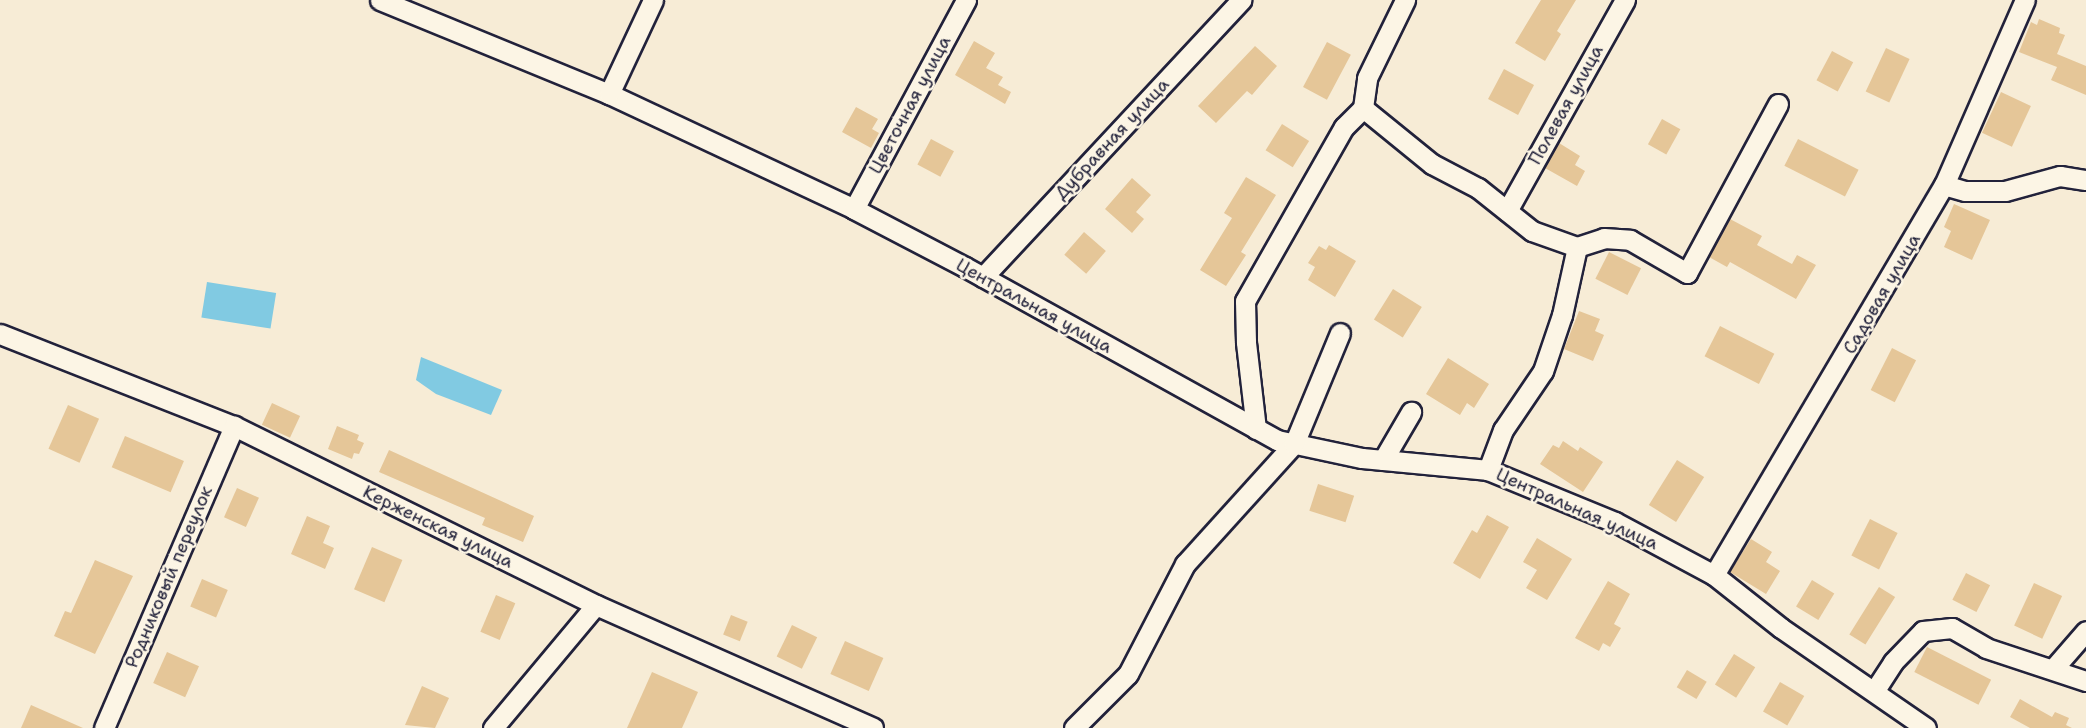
<!DOCTYPE html>
<html>
<head>
<meta charset="utf-8">
<style>
	body { margin:0 }
	#map { position:relative; width:2086px; height:728px; overflow:hidden; background:#f7ecd6; font-family:"Shantell Sans",sans-serif }
	div>[style] { position:absolute }
	.water>* { inset:0; background:#81cae2; transform-origin:0 0 }
	.building>* { inset:0; background:#e5c698; transform-origin:0 0 }
	.roads { filter:drop-shadow(2px 0 #22223b) drop-shadow(-2px 0 #22223b) drop-shadow(0 2px #22223b) drop-shadow(0 -2px #22223b) }
	.minor>* { height:19px; margin:-9.5px; padding:0 9.5px; transform-origin:9.5px; border-radius:9.5px; background:#fcf5e5 }
	span { translate:-50% -50%; white-space:nowrap; text-align:center; line-height:1.15; -webkit-text-stroke:5px #fcf5e5; paint-order:stroke }
	.street-label { font-size:18px; color:#22223b }
</style>
</head>
<body>
<div id="map">
	<div class="water">
		<div style="left:207px;top:282px;width:70px;height:36px;rotate:9deg"></div>
		<div style="clip-path:polygon(421px 357px,502px 390px,491px 415px,436px 394px,416px 380px)"></div>
	</div>
	<div class="building">
		<div style="clip-path:polygon(1541px 0,1576px 0,1557px 31px,1561px 34px,1545px 61px,1515px 43px)"></div>
		<div style="clip-path:polygon(2039px 19px,2060px 28px,2059px 33px,2065px 35px,2057px 54px,2086px 66px,2086px 95px,2051px 80px,2057px 67px,2019px 52px,2031px 22px,2037px 25px)"></div>
		<div style="clip-path:polygon(974px 41px,995px 53px,986px 68px,1003px 77px,998px 85px,1011px 92px,1005px 104px,955px 75px)"></div>
		<div style="left:1327px;top:42px;width:27px;height:51px;rotate:28deg"></div>
		<div style="clip-path:polygon(1255px 46px,1277px 66px,1252px 95px,1247px 91px,1216px 123px,1198px 106px)"></div>
		<div style="left:1886px;top:48px;width:26px;height:48px;rotate:25deg"></div>
		<div style="left:1832px;top:51px;width:24px;height:33px;rotate:28deg"></div>
		<div style="left:1504px;top:69px;width:34px;height:34px;rotate:28deg"></div>
		<div style="left:2001px;top:92px;width:33px;height:45px;rotate:25deg"></div>
		<div style="clip-path:polygon(856px 107px,878px 119px,872px 129px,879px 133px,871px 148px,842px 132px)"></div>
		<div style="left:1662px;top:119px;width:21px;height:29px;rotate:29deg"></div>
		<div style="left:1282px;top:124px;width:32px;height:31px;rotate:32deg"></div>
		<div style="left:931px;top:139px;width:26px;height:29px;rotate:28deg"></div>
		<div style="left:1798px;top:139px;width:68px;height:30px;rotate:27deg"></div>
		<div style="clip-path:polygon(1559px 143px,1580px 156px,1575px 165px,1585px 171px,1577px 186px,1545px 168px)"></div>
		<div style="clip-path:polygon(1246px 177px,1276px 195px,1241px 252px,1246px 255px,1226px 286px,1200px 270px,1232px 218px,1224px 213px)"></div>
		<div style="clip-path:polygon(1132px 178px,1151px 195px,1136px 212px,1144px 219px,1132px 233px,1105px 209px)"></div>
		<div style="clip-path:polygon(1954px 204px,1990px 220px,1972px 260px,1944px 247px,1951px 231px,1944px 227px)"></div>
		<div style="clip-path:polygon(1730px 219px,1762px 236px,1757px 245px,1792px 264px,1797px 255px,1816px 265px,1796px 299px,1730px 262px,1727px 267px,1709px 257px)"></div>
		<div style="left:1084px;top:232px;width:29px;height:30px;rotate:41deg"></div>
		<div style="clip-path:polygon(1329px 245px,1356px 261px,1335px 297px,1308px 280px,1315px 267px,1308px 263px,1319px 246px,1326px 250px)"></div>
		<div style="left:1609px;top:252px;width:36px;height:30px;rotate:27deg"></div>
		<div style="left:1393px;top:289px;width:34px;height:36px;rotate:32deg"></div>
		<div style="clip-path:polygon(1579px 311px,1600px 319px,1595px 331px,1604px 335px,1593px 361px,1564px 349px)"></div>
		<div style="left:1720px;top:326px;width:61px;height:34px;rotate:27deg"></div>
		<div style="left:1892px;top:348px;width:27px;height:47px;rotate:27deg"></div>
		<div style="clip-path:polygon(1448px 358px,1489px 384px,1474px 408px,1467px 403px,1460px 415px,1426px 394px)"></div>
		<div style="left:272px;top:403px;width:31px;height:24px;rotate:25deg"></div>
		<div style="left:68px;top:405px;width:34px;height:48px;rotate:24deg"></div>
		<div style="clip-path:polygon(337px 426px,359px 435px,357px 440px,364px 443px,359px 454px,354px 453px,352px 459px,328px 449px)"></div>
		<div style="left:125px;top:436px;width:64px;height:34px;rotate:23deg"></div>
		<div style="clip-path:polygon(1563px 441px,1578px 451px,1580px 447px,1603px 462px,1583px 492px,1540px 464px,1553px 445px,1559px 448px)"></div>
		<div style="clip-path:polygon(389px 450px,534px 516px,523px 542px,482px 525px,485px 518px,379px 472px)"></div>
		<div style="left:1677px;top:460px;width:32px;height:53px;rotate:32deg"></div>
		<div style="left:1318px;top:484px;width:38px;height:28px;rotate:18deg"></div>
		<div style="left:237px;top:488px;width:24px;height:32px;rotate:24deg"></div>
		<div style="clip-path:polygon(1487px 515px,1509px 527px,1480px 579px,1453px 563px,1472px 530px,1477px 533px)"></div>
		<div style="clip-path:polygon(307px 516px,330px 526px,323px 543px,334px 548px,325px 569px,291px 554px)"></div>
		<div style="left:1870px;top:519px;width:31px;height:41px;rotate:27deg"></div>
		<div style="clip-path:polygon(1537px 538px,1572px 559px,1547px 600px,1526px 588px,1537px 570px,1523px 562px)"></div>
		<div style="clip-path:polygon(1751px 539px,1772px 552px,1766px 562px,1780px 571px,1766px 594px,1730px 572px)"></div>
		<div style="left:372px;top:547px;width:33px;height:46px;rotate:23deg"></div>
		<div style="clip-path:polygon(95px 560px,133px 576px,95px 654px,54px 636px,65px 611px,71px 613px)"></div>
		<div style="left:1966px;top:573px;width:27px;height:30px;rotate:27deg"></div>
		<div style="left:202px;top:579px;width:28px;height:30px;rotate:23deg"></div>
		<div style="left:1812px;top:580px;width:26px;height:31px;rotate:31deg"></div>
		<div style="clip-path:polygon(1608px 581px,1630px 594px,1614px 624px,1621px 628px,1610px 647px,1603px 643px,1599px 651px,1575px 638px)"></div>
		<div style="left:2034px;top:583px;width:31px;height:47px;rotate:25deg"></div>
		<div style="left:1879px;top:587px;width:19px;height:56px;rotate:32deg"></div>
		<div style="left:496px;top:595px;width:21px;height:40px;rotate:23deg"></div>
		<div style="left:731px;top:615px;width:18px;height:21px;rotate:22deg"></div>
		<div style="left:792px;top:625px;width:28px;height:35px;rotate:26deg"></div>
		<div style="left:845px;top:641px;width:42px;height:36px;rotate:24deg"></div>
		<div style="left:1927px;top:647px;width:72px;height:28px;rotate:27deg"></div>
		<div style="left:167px;top:652px;width:35px;height:34px;rotate:24deg"></div>
		<div style="left:1734px;top:654px;width:25px;height:36px;rotate:32deg"></div>
		<div style="left:1687px;top:670px;width:23px;height:20px;rotate:31deg"></div>
		<div style="clip-path:polygon(652px 672px,698px 692px,682px 728px,627px 728px)"></div>
		<div style="left:1780px;top:682px;width:28px;height:34px;rotate:30deg"></div>
		<div style="clip-path:polygon(422px 686px,449px 698px,435px 728px,405px 725px)"></div>
		<div style="clip-path:polygon(2020px 699px,2052px 717px,2055px 712px,2069px 718px,2066px 725px,2072px 728px,2030px 728px,2010px 717px)"></div>
		<div style="clip-path:polygon(31px 705px,83px 728px,21px 728px)"></div>
	</div>
	<div class="roads">
		<div class="minor">
			<div style="left:380px;top:0;width:248px;rotate:22.3deg"></div>
			<div style="left:609px;top:94px;width:271px;rotate:25.1deg"></div>
			<div style="left:854px;top:209px;width:125px;rotate:27.6deg"></div>
			<div style="left:965px;top:267px;width:357px;rotate:29deg"></div>
			<div style="left:1277px;top:440px;width:87px;rotate:12deg"></div>
			<div style="left:1362px;top:458px;width:127px;rotate:5.4deg"></div>
			<div style="left:1488px;top:470px;width:137px;rotate:22.3deg"></div>
			<div style="left:1615px;top:522px;width:112px;rotate:28.2deg"></div>
			<div style="left:1714px;top:575px;width:85px;rotate:38.3deg"></div>
			<div style="left:1781px;top:628px;width:176px;rotate:34.6deg"></div>
			<div style="left:609px;top:94px;width:104px;rotate:-64.9deg"></div>
			<div style="left:1363px;top:108px;width:30px;rotate:-82deg"></div>
			<div style="left:1367px;top:78px;width:87px;rotate:-64deg"></div>
			<div style="left:1944px;top:185px;width:22px;rotate:16deg"></div>
			<div style="left:1965px;top:191px;width:40px"></div>
			<div style="left:2005px;top:191px;width:57px;rotate:-15.3deg"></div>
			<div style="left:2060px;top:176px;width:26px;rotate:9deg"></div>
			<div style="left:854px;top:209px;width:237px;rotate:-61.8deg"></div>
			<div style="left:1507px;top:211px;width:242px;rotate:-60.8deg"></div>
			<div style="left:1577px;top:247px;width:28px;rotate:-18deg"></div>
			<div style="left:1604px;top:238px;width:26px;rotate:4deg"></div>
			<div style="left:1630px;top:240px;width:66px;rotate:30.1deg"></div>
			<div style="left:1687px;top:273px;width:192px;rotate:-61.7deg"></div>
			<div style="left:983px;top:277px;width:379px;rotate:-47deg"></div>
			<div style="left:0;top:334px;width:251px;rotate:21.5deg"></div>
			<div style="left:234px;top:426px;width:404px;rotate:26.3deg"></div>
			<div style="left:596px;top:605px;width:303px;rotate:23.9deg"></div>
			<div style="left:1256px;top:429px;width:88px;rotate:-96.6deg"></div>
			<div style="left:1246px;top:342px;width:41px;rotate:-91.4deg"></div>
			<div style="left:1245px;top:301px;width:200px;rotate:-60.4deg"></div>
			<div style="left:1344px;top:127px;width:27px;rotate:-45deg"></div>
			<div style="left:1363px;top:108px;width:89px;rotate:39.1deg"></div>
			<div style="left:1432px;top:164px;width:52px;rotate:27.6deg"></div>
			<div style="left:1478px;top:188px;width:69px;rotate:38.5deg"></div>
			<div style="left:1532px;top:231px;width:48px;rotate:19.6deg"></div>
			<div style="left:1577px;top:247px;width:70px;rotate:102.4deg"></div>
			<div style="left:1562px;top:315px;width:59px;rotate:108.7deg"></div>
			<div style="left:1543px;top:371px;width:71px;rotate:124.1deg"></div>
			<div style="left:1503px;top:430px;width:43px;rotate:110.6deg"></div>
			<div style="left:1383px;top:460px;width:56px;rotate:-59.7deg"></div>
			<div style="left:1714px;top:575px;width:453px;rotate:-59.5deg"></div>
			<div style="left:1944px;top:185px;width:202px;rotate:-66.4deg"></div>
			<div style="left:2053px;top:669px;width:50px;rotate:-49deg"></div>
			<div style="left:1875px;top:690px;width:33px;rotate:-57deg"></div>
			<div style="left:1893px;top:662px;width:43px;rotate:-45.9deg"></div>
			<div style="left:1923px;top:631px;width:29px;rotate:-6deg"></div>
			<div style="left:1952px;top:628px;width:39px;rotate:30deg"></div>
			<div style="left:1986px;top:648px;width:105px;rotate:18.3deg"></div>
			<div style="left:104px;top:728px;width:329px;rotate:-66.7deg"></div>
			<div style="left:493px;top:728px;width:160px;rotate:-50.1deg"></div>
			<div style="left:1074px;top:728px;width:76px;rotate:-45deg"></div>
			<div style="left:1128px;top:674px;width:124px;rotate:-62.6deg"></div>
			<div style="left:1185px;top:564px;width:162px;rotate:-47.8deg"></div>
			<div style="left:1294px;top:444px;width:120px;rotate:-67.5deg"></div>
		</div>
	</div>
	<div class="street-label">
		<span style="left:910px;top:105px;rotate:-62deg">Цветочная улица</span>
		<span style="left:1566px;top:105px;rotate:-61deg">Полевая улица</span>
		<span style="left:1112px;top:139px;rotate:-47deg">Дубравная улица</span>
		<span style="left:1882px;top:294px;rotate:-60deg">Садовая улица</span>
		<span style="left:1034px;top:306px;rotate:29deg">Центральная улица</span>
		<span style="left:1577px;top:509px;rotate:24deg">Центральная улица</span>
		<span style="left:438px;top:527px;rotate:26deg">Керженская улица</span>
		<span style="left:169px;top:577px;rotate:-67deg">Родниковый переулок</span>
	</div>
</div>
</body>
</html>
